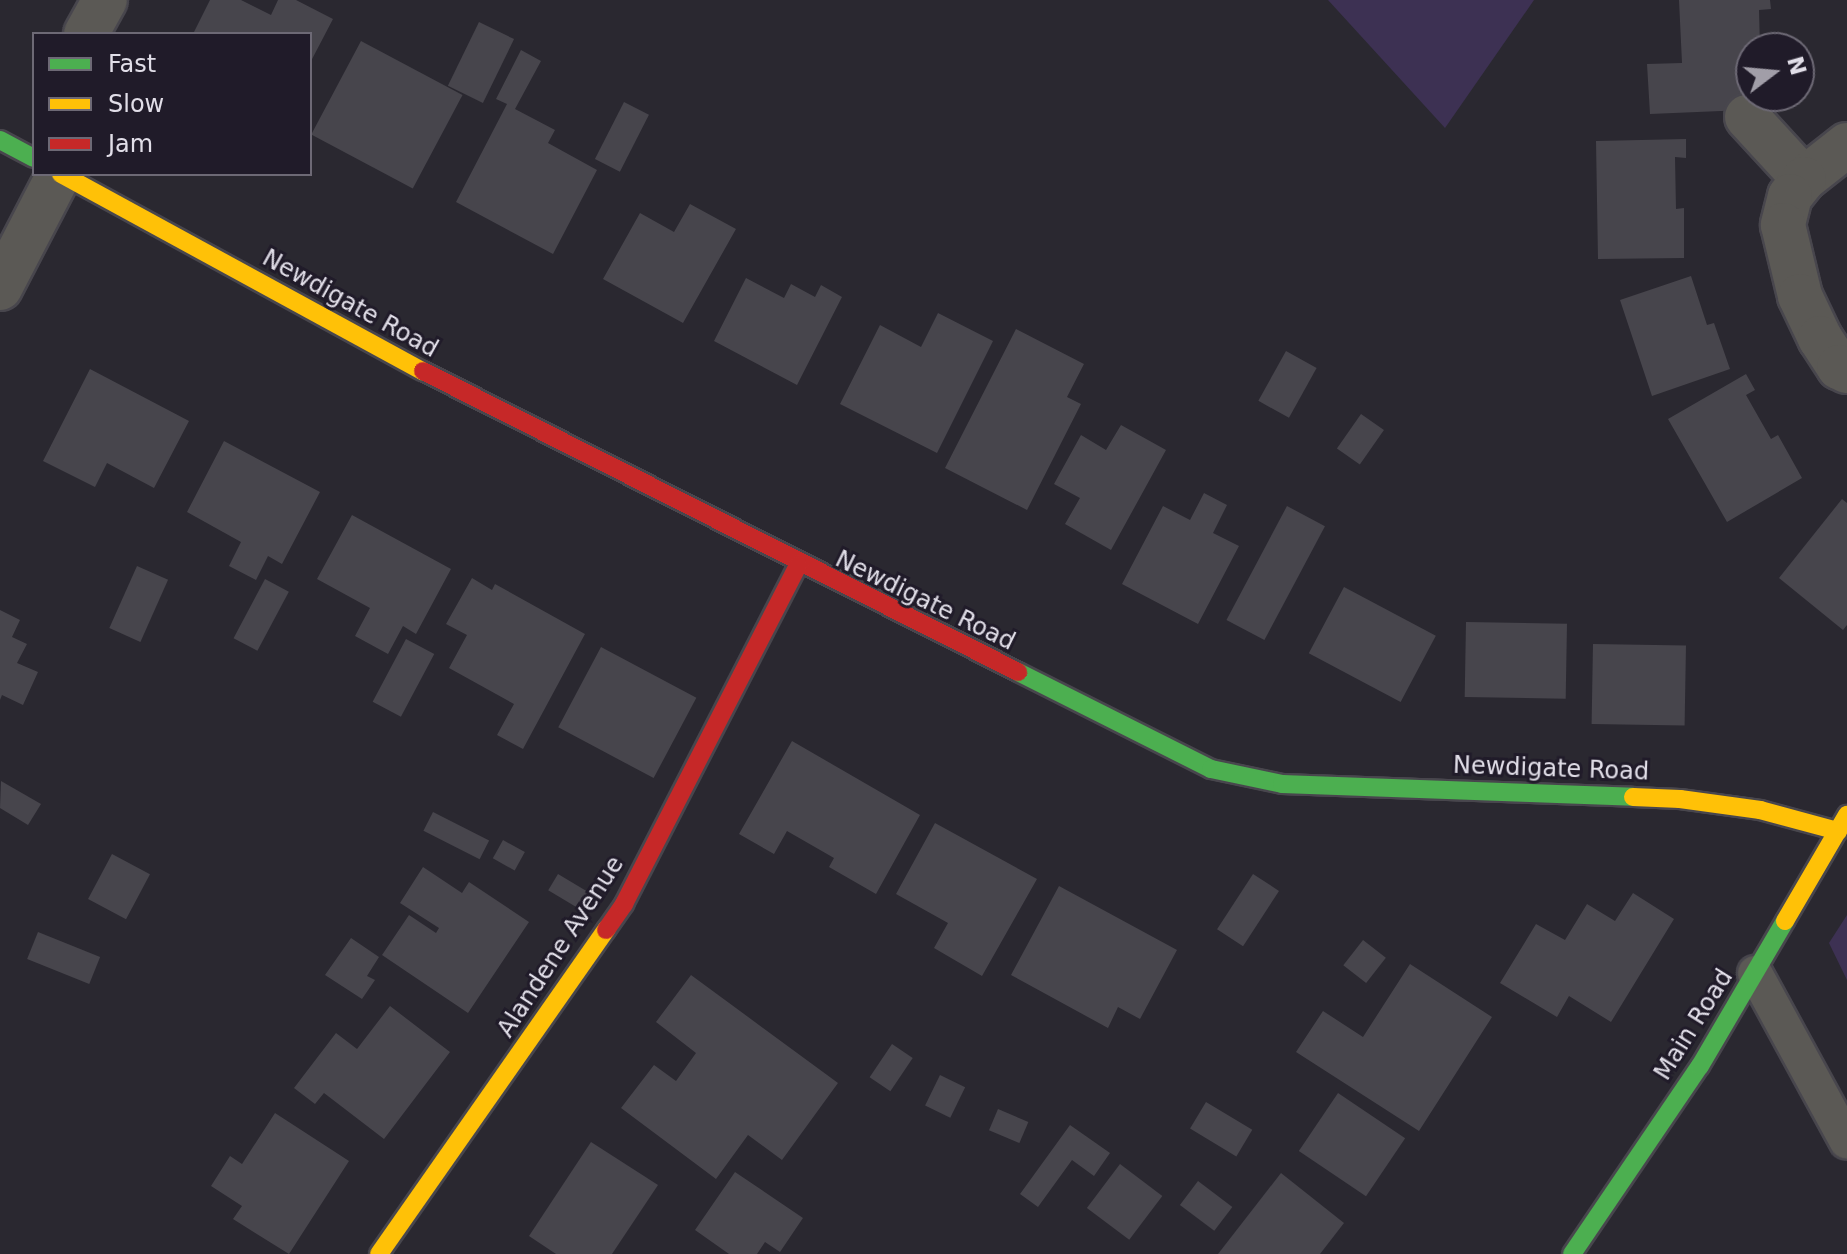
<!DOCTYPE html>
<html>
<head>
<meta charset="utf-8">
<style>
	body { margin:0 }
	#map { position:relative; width:1847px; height:1254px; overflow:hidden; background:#2a2830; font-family:"DejaVu Sans",sans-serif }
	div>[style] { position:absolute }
	.green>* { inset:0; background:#3d3153 }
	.building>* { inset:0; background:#47454c; transform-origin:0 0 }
	.roads { filter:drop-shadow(2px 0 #48464d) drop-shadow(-2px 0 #48464d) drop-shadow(0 2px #48464d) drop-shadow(0 -2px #48464d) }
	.lane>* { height:34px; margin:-17px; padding:0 17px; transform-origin:17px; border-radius:17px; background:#5b5955 }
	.street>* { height:44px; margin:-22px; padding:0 22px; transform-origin:22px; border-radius:22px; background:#5b5955 }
	.fast>* { height:18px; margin:-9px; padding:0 9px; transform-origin:9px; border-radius:9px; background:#4caf50 }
	.slow>* { height:18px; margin:-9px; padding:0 9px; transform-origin:9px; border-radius:9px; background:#ffc107 }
	.jam>* { height:18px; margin:-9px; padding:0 9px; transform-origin:9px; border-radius:9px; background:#c62828 }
	span { translate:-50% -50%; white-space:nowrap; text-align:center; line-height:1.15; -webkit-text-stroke:6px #201b29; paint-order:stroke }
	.street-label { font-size:24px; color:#e1dee8 }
	.legend { position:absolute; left:32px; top:32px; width:280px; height:144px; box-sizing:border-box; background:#201b29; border:2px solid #6d6975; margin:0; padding:10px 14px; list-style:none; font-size:24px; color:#e1dee8 }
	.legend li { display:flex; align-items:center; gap:16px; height:40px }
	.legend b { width:40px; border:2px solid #6d6975 }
	.north { position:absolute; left:1735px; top:32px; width:80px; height:80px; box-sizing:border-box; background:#201b29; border:2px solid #6d6975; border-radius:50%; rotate:74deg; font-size:22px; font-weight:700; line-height:32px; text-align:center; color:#e1dee8 }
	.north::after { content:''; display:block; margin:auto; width:28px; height:36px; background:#a19ea8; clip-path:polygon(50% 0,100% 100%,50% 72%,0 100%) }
</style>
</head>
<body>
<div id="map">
	<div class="green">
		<div style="clip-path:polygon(1328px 0,1534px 0,1445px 128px)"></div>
		<div style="clip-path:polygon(1847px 915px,1847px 980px,1829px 943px)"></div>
	</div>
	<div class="building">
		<div style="clip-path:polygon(210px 0,241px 0,271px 15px,278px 0,296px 0,333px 19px,310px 63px,310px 34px,193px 34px)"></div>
		<div style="clip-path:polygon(1679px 0,1770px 0,1771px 9px,1759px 10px,1760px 48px,1751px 48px,1751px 96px,1768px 96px,1768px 109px,1650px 114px,1647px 64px,1682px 63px)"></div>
		<div style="left:479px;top:22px;width:39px;height:71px;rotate:26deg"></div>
		<div style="left:361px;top:41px;width:115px;height:106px;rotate:28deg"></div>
		<div style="clip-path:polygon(521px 50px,541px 61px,515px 109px,555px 130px,548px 143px,597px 170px,553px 254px,456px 202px,507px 104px,496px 99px)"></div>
		<div style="left:624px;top:102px;width:28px;height:64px;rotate:27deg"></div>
		<div style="clip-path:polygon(1686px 139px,1686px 158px,1675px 157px,1676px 209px,1684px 208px,1684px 258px,1598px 259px,1596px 141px)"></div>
		<div style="clip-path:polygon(690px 204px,736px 229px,683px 323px,603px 279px,640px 213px,674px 232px)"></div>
		<div style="clip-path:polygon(1691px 276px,1707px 325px,1714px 323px,1730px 369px,1652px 396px,1620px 300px)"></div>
		<div style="clip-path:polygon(746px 278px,784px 298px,791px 284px,815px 297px,821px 285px,842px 297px,797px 385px,714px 341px)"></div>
		<div style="clip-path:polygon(938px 313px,993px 341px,937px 453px,840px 404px,880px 325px,921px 347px)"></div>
		<div style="clip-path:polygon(1016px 329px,1084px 364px,1067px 397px,1081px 404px,1027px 510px,945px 468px)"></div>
		<div style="left:1286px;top:351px;width:35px;height:57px;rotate:29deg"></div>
		<div style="clip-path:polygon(90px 369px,189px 421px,154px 488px,107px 463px,95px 487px,43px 461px)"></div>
		<div style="clip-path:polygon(1746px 374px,1755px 390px,1746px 395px,1771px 439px,1778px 435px,1802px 478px,1727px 522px,1668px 419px)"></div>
		<div style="left:1361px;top:414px;width:28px;height:42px;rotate:35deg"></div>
		<div style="clip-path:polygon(1121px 425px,1166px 450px,1111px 550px,1065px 524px,1080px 498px,1054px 484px,1081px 435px,1106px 450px)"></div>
		<div style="clip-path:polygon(224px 441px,320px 492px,282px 564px,268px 556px,256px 580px,229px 566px,241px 542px,187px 512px)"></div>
		<div style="clip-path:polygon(1204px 493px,1227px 505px,1213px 533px,1239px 546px,1198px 624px,1122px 584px,1163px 506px,1190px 520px)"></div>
		<div style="clip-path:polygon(1842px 499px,1847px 503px,1847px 625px,1843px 630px,1779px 578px)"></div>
		<div style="left:1287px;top:506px;width:43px;height:129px;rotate:28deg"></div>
		<div style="clip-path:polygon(352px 515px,451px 569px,416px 634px,403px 626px,388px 654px,355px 636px,370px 608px,317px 579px)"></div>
		<div style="left:137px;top:566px;width:34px;height:68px;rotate:24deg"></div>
		<div style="clip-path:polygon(472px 578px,492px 590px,495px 584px,585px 634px,523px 749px,497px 735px,514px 704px,449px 668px,467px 635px,446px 624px)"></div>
		<div style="left:265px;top:579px;width:27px;height:67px;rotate:28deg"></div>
		<div style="left:1344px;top:587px;width:104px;height:75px;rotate:28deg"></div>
		<div style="clip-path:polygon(0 610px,20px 620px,12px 637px,27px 644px,17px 663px,38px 672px,23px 705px,2px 695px,0 700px)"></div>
		<div style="left:1466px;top:622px;width:101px;height:75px;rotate:1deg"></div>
		<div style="left:406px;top:639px;width:32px;height:71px;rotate:28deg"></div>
		<div style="left:1593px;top:644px;width:93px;height:80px;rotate:1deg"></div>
		<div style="left:601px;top:647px;width:108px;height:91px;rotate:28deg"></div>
		<div style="clip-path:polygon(792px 741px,920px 815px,876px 894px,829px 867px,834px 858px,787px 831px,774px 854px,739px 834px)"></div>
		<div style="clip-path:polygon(1px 781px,41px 804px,28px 825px,0 808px)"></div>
		<div style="left:433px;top:812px;width:63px;height:21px;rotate:27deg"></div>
		<div style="clip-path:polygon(935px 823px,1037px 879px,982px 976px,934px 948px,948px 923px,896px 894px)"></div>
		<div style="left:503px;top:840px;width:25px;height:21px;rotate:29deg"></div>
		<div style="left:112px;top:854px;width:43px;height:51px;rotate:28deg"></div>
		<div style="clip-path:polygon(423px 867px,462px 893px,469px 882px,529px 922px,468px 1013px,382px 955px,409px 915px,436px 933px,439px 928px,400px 903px)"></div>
		<div style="left:558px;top:874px;width:39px;height:19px;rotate:31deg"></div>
		<div style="left:1253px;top:874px;width:31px;height:66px;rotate:33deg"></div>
		<div style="clip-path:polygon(1059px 886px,1177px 950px,1140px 1019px,1118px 1007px,1108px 1028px,1011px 975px)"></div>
		<div style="clip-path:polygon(1633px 893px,1674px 919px,1611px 1022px,1569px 996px,1557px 1017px,1500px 983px,1536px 924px,1565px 940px,1587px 904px,1615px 921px)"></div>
		<div style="left:38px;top:932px;width:67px;height:29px;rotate:22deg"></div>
		<div style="clip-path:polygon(351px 938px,379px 957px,367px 976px,375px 980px,362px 999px,325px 975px)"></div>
		<div style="left:1363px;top:940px;width:29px;height:32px;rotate:38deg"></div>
		<div style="clip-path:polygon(1410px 964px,1492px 1017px,1419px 1131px,1296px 1052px,1323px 1011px,1363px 1037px)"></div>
		<div style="clip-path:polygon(691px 975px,838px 1083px,782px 1160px,748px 1135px,716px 1179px,621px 1108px,654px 1065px,676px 1081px,696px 1053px,656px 1022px)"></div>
		<div style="clip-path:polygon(390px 1006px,450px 1052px,384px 1139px,324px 1093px,315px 1104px,294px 1088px,336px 1033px,357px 1049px)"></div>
		<div style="left:892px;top:1044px;width:25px;height:40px;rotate:34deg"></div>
		<div style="left:940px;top:1075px;width:28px;height:34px;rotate:26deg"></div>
		<div style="left:1338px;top:1093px;width:81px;height:70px;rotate:34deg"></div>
		<div style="left:1206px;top:1102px;width:54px;height:31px;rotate:31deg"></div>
		<div style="left:998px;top:1109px;width:33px;height:23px;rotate:23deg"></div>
		<div style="clip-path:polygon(275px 1113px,349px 1161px,289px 1254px,233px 1219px,242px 1206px,211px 1186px,230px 1156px,242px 1164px)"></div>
		<div style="clip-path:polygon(1070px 1125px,1110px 1153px,1094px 1176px,1072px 1160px,1038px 1207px,1020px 1194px)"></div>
		<div style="clip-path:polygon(591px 1142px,658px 1185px,612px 1254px,556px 1254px,529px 1236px)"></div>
		<div style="left:1120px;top:1164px;width:53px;height:55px;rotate:37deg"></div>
		<div style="clip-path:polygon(735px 1172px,803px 1218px,780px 1252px,765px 1242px,757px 1254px,729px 1254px,695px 1230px)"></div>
		<div style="clip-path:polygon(1281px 1173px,1344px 1223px,1320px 1254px,1218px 1254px)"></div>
		<div style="left:1198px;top:1181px;width:43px;height:30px;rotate:37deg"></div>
	</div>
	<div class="roads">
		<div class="lane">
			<div style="left:1755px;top:973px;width:192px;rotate:61.4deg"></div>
		</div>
		<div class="street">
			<div style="left:86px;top:34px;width:39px;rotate:-61deg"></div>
			<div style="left:1747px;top:117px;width:84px;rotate:47.4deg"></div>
			<div style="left:1847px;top:145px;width:55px;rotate:141.7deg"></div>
			<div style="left:1804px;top:179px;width:22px;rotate:129deg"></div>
			<div style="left:1790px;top:196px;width:30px;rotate:104deg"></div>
			<div style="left:1783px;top:225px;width:73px;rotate:76.5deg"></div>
			<div style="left:1800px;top:296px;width:47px;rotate:64.5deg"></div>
			<div style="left:1820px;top:338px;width:35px;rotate:57deg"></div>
			<div style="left:1839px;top:367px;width:9px;rotate:27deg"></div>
			<div style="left:0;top:288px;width:128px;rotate:-62.6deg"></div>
		</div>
		<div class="fast">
			<div style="left:0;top:140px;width:38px;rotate:28deg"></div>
			<div style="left:1018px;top:672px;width:216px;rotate:26.7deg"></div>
			<div style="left:1211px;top:769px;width:73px;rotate:11.9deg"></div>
			<div style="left:1282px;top:784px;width:351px;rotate:2.1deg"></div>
			<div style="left:1572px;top:1254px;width:227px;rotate:-55.8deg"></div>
			<div style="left:1700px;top:1066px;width:168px;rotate:-59.6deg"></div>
		</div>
		<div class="slow">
			<div style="left:61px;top:174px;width:412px;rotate:28.6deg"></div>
			<div style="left:1633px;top:797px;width:47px;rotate:2.4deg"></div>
			<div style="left:1680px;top:799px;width:81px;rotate:7.8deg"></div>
			<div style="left:1760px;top:810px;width:81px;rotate:15.1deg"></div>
			<div style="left:1785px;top:921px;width:123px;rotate:-59.7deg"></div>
			<div style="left:379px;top:1254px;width:396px;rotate:-55deg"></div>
		</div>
		<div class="jam">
			<div style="left:423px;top:371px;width:667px;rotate:26.83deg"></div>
			<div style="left:606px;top:930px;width:32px;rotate:-55deg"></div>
			<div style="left:624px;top:904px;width:381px;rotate:-62.8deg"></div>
		</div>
	</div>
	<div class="street-label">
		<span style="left:350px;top:304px;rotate:29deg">Newdigate Road</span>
		<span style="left:925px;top:601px;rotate:26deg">Newdigate Road</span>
		<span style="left:1551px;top:769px;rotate:2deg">Newdigate Road</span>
		<span style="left:561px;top:947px;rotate:-57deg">Alandene Avenue</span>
		<span style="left:1694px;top:1025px;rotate:-58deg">Main Road</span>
	</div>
	<ul class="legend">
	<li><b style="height:10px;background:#4caf50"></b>Fast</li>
	<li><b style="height:10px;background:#ffc107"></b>Slow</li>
	<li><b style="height:10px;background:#c62828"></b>Jam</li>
	</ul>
	<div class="north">N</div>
</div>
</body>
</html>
